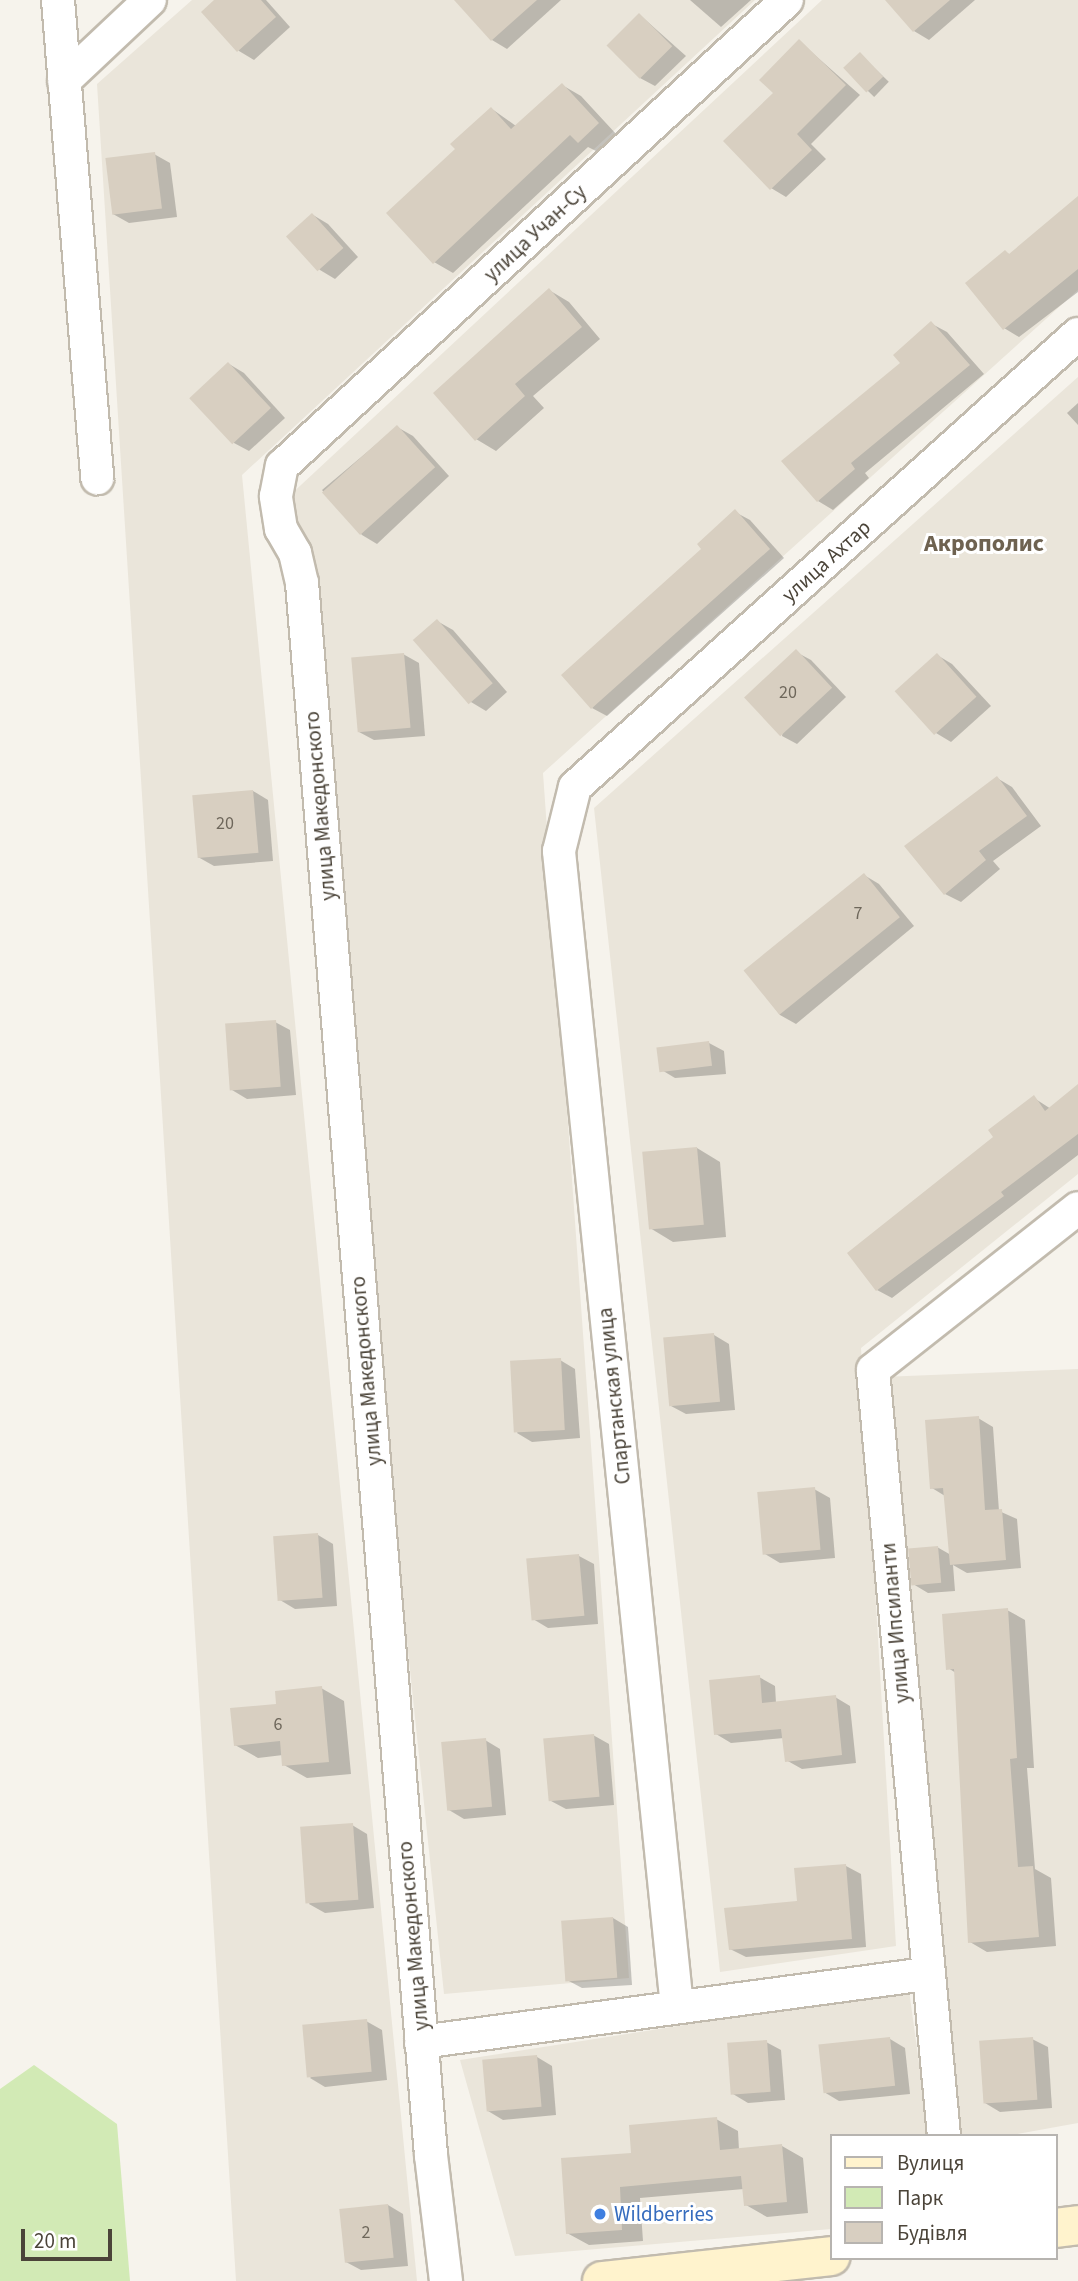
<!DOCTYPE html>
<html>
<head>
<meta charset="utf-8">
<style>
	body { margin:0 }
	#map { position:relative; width:1078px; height:2281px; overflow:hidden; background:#f6f3ec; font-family:"Source Sans 3",sans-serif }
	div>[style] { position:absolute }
	.residential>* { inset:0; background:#eae5da }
	.green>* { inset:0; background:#d2eab5 }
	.shadow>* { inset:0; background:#0003; transform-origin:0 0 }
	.building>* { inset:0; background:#d8cfc1; transform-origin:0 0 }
	.roads { filter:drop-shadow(2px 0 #c2bbae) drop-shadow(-2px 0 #c2bbae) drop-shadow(0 2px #c2bbae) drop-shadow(0 -2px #c2bbae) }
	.street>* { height:32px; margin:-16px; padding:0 16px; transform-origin:16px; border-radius:16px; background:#fff }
	.secondary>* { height:38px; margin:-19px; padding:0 19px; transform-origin:19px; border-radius:19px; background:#fff3cd }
	.dots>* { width:19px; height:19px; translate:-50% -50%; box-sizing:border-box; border:4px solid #fff; border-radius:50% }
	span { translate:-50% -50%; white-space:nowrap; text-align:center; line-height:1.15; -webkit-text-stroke:6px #fff; paint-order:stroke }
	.number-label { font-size:18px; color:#6e675b }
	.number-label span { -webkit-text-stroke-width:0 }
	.street-label { font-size:21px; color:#4b4439 }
	.shop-label { font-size:21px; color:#366cbe }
	.left { translate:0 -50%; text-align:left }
	.quarter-label { font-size:24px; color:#6e6250; font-weight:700 }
	.legend { position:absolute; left:830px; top:2134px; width:228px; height:126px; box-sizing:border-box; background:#fff; border:2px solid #b7b4b0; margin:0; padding:9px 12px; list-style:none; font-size:21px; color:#4b4439 }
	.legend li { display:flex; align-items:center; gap:14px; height:35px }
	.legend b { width:35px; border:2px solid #b7b4b0 }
	.scale { position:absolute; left:21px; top:2229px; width:91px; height:32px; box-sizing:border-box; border:4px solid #4b4439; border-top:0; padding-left:9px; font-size:21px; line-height:24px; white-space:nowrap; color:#4b4439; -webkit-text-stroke:5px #fff; paint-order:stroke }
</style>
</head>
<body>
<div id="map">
	<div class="residential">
		<div style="clip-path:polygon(192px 0,755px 0,242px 475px,417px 2281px,236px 2281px,97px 84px)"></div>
		<div style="clip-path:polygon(822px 0,1078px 0,1078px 290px,543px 773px,629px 1978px,444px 1994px,287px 498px)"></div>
		<div style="clip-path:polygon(1078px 377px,1078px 1174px,861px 1348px,896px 1946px,720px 1972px,594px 808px)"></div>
		<div style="clip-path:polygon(1078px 1369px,1078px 2123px,1006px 2136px,960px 2136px,882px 1377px)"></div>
		<div style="clip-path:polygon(909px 1990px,929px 2136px,831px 2136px,831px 2229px,515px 2256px,460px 2060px)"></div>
	</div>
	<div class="green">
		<div style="clip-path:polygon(34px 2065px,117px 2124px,130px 2281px,0 2281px,0 2089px)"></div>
	</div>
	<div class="shadow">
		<div style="clip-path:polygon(217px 0,266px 0,290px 27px,254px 60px,239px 51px,204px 12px)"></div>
		<div style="clip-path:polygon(474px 0,561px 0,507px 49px,492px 40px)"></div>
		<div style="clip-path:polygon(690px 0,751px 0,721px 27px)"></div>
		<div style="clip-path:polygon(887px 0,975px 0,929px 40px,914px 31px)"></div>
		<div style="clip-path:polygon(640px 15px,686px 56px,655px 86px,640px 78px)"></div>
		<div style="clip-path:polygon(799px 41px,860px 95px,811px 144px,826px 159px,786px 197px,771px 188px,775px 93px)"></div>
		<div style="left:860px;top:54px;width:40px;height:21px;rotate:44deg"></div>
		<div style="clip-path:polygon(562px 85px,581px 96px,617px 135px,598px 152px,588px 147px,453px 273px,434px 262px,457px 149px,492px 109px,516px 126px)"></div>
		<div style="clip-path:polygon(154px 154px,170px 163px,177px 217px,129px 223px,113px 214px)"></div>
		<div style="clip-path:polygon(1078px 197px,1078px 292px,1019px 337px,1004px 328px,1005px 252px,1011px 255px)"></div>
		<div style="clip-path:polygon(313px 215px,328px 224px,358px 257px,335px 279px,320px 270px,289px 237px)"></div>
		<div style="clip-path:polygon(549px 290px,569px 302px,600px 339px,533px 396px,544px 408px,496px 451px,476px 439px)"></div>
		<div style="clip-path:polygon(932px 324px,947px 332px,984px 374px,865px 473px,869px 478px,833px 510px,818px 501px)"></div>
		<div style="clip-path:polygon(229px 364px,244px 373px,285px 418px,249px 451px,234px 443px)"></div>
		<div style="clip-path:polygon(1078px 403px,1078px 425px,1067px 413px)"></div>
		<div style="clip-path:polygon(397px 427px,413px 436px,449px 476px,377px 544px,362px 535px,322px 490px)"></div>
		<div style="clip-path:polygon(735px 512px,750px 520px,784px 558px,607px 716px,592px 708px)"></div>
		<div style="clip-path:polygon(437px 621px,453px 630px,507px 692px,486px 711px,471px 702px)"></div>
		<div style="clip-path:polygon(796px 652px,811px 660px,846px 697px,797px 744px,782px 736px)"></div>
		<div style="clip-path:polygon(403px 654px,419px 663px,425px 736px,374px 740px,359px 732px)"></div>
		<div style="clip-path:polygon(937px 655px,952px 664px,991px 706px,951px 742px,936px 733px,898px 691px)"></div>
		<div style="clip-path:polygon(997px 778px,1012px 787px,1041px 826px,993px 861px,1000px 869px,961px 902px,945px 894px)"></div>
		<div style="clip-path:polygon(253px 791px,268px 800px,273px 861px,214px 866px,198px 857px)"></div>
		<div style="clip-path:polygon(864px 875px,879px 884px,914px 926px,796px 1024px,780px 1015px,748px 973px)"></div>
		<div style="clip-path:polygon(275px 1022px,290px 1030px,296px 1095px,247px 1099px,232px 1090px)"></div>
		<div style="clip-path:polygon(709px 1043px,724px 1051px,726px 1074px,675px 1078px,660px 1069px)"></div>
		<div style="clip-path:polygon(1078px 1086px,1078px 1155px,892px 1298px,877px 1290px,996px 1137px,1034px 1098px,1051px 1109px)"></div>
		<div style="clip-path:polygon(697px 1148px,720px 1162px,726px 1237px,673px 1242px,650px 1228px)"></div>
		<div style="clip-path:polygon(714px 1335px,729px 1344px,735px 1410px,686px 1414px,671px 1406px)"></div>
		<div style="clip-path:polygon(560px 1360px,575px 1369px,580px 1438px,532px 1442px,517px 1433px)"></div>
		<div style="clip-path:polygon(978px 1418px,993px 1427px,999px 1511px,1017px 1519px,1021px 1568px,967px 1573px,953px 1565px,955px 1591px,928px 1593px,913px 1584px,937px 1547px,951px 1555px,945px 1496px,932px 1488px)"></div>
		<div style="clip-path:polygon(814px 1489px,830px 1498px,835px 1558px,780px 1563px,765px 1554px)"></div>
		<div style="clip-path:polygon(318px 1535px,333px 1544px,337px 1606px,295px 1609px,280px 1600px)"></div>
		<div style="clip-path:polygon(579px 1556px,594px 1564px,598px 1624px,548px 1628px,533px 1619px)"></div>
		<div style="clip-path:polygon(1007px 1610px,1025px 1620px,1034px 1768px,1027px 1768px,1035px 1869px,1051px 1878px,1056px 1946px,987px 1952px,970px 1942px,956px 1673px,948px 1668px)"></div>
		<div style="clip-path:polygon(759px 1677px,775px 1686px,776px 1703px,835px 1697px,850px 1706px,856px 1763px,802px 1769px,786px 1760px,784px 1738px,731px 1743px,716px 1734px)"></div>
		<div style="clip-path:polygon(321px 1688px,344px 1701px,351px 1774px,307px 1778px,284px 1765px,283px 1755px,258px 1758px,235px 1745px,278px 1706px)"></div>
		<div style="clip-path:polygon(593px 1735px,609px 1744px,614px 1805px,566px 1809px,551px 1801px)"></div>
		<div style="clip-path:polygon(485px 1740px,500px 1749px,506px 1815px,464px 1819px,449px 1810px)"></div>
		<div style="clip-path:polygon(352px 1825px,367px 1834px,374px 1908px,325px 1913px,309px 1904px)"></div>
		<div style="clip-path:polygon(846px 1866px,861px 1874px,866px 1947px,746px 1957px,730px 1949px)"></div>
		<div style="clip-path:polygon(613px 1918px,628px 1927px,632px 1985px,582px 1988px,567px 1980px)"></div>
		<div style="clip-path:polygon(366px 2021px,382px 2030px,387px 2080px,325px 2087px,310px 2078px)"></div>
		<div style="clip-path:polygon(890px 2039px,905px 2048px,910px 2094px,839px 2101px,824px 2092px)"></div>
		<div style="clip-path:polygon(1032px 2039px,1048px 2047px,1052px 2108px,1000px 2112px,985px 2103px)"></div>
		<div style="clip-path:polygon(766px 2042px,781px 2050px,785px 2100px,748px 2103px,733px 2094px)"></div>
		<div style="clip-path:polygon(537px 2057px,552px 2066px,556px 2115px,503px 2120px,488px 2111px)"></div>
		<div style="clip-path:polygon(716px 2119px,738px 2131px,739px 2150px,782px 2146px,803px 2158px,808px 2213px,767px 2217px,746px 2205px,744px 2189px,640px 2198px,643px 2241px,589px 2245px,567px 2233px,633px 2155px)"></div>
		<div style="clip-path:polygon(388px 2205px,403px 2214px,408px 2266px,361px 2270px,346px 2262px)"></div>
	</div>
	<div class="building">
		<div style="clip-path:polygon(214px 0,261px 0,276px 17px,237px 52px,201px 12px)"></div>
		<div style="clip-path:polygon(454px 0,537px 0,491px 41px)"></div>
		<div style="clip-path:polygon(885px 0,950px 0,913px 32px)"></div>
		<div style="left:639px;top:13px;width:47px;height:46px;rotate:45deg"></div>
		<div style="clip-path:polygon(799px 39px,846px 85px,797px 134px,812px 150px,770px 190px,723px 141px,773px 93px,759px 80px)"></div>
		<div style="left:860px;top:52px;width:34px;height:23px;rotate:47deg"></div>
		<div style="clip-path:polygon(562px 83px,599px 123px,578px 143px,570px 135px,433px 264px,386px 213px,455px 149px,450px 144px,491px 107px,511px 129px)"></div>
		<div style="left:155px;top:152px;width:57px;height:50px;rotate:83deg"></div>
		<div style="clip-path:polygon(1078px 196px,1078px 269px,1003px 330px,965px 283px,1005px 250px,1009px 254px)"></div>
		<div style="left:312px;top:213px;width:47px;height:35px;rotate:48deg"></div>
		<div style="clip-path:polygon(549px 288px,582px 327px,515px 384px,525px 396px,475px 441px,433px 393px)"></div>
		<div style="clip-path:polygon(931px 321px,970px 365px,851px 463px,855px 469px,817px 502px,781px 461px,900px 363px,893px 355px)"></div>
		<div style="left:228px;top:362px;width:63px;height:53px;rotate:47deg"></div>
		<div style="left:397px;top:425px;width:57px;height:101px;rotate:48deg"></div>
		<div style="clip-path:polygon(735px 509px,770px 549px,591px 709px,561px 675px,701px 549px,697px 544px)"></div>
		<div style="left:437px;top:619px;width:85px;height:32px;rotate:49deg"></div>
		<div style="left:796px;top:649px;width:53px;height:71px;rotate:47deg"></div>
		<div style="left:404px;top:653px;width:75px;height:53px;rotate:85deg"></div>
		<div style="left:937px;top:653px;width:59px;height:57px;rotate:48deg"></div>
		<div style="clip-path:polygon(997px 776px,1027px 816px,979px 851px,986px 860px,944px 895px,904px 846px)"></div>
		<div style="left:253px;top:790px;width:63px;height:61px;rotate:85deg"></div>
		<div style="left:864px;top:873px;width:57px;height:155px;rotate:51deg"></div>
		<div style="left:276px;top:1020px;width:67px;height:51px;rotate:86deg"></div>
		<div style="left:709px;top:1041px;width:25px;height:53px;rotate:83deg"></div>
		<div style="clip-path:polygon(1078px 1084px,1078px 1134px,1001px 1192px,1004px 1196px,876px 1291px,847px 1253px,993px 1137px,988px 1130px,1034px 1095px,1045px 1111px)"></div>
		<div style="left:697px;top:1147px;width:78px;height:55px;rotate:85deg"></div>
		<div style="left:714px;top:1333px;width:69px;height:51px;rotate:85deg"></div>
		<div style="left:561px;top:1358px;width:72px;height:51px;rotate:87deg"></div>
		<div style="clip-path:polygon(979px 1416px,985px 1510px,1002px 1509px,1006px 1560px,950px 1565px,943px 1488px,930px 1489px,925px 1420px)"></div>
		<div style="left:815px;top:1487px;width:63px;height:58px;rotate:85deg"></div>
		<div style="left:318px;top:1533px;width:65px;height:45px;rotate:86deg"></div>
		<div style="left:938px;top:1546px;width:37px;height:30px;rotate:85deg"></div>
		<div style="left:579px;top:1554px;width:62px;height:53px;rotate:85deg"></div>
		<div style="clip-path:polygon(1008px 1608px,1017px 1758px,1010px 1759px,1018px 1867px,1033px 1866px,1039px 1937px,968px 1943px,954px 1669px,946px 1670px,942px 1614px)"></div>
		<div style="clip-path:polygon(760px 1675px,762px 1703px,836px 1695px,842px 1755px,785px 1762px,781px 1729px,714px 1735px,709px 1680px)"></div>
		<div style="clip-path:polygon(322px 1686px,329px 1762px,282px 1766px,280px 1741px,234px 1746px,230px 1708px,276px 1704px,275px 1691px)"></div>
		<div style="left:594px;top:1734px;width:63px;height:51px;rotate:85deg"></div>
		<div style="left:486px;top:1738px;width:69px;height:45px;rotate:85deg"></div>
		<div style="left:353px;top:1823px;width:77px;height:53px;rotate:86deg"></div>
		<div style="clip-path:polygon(846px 1864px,852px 1939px,729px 1950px,724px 1908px,797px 1901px,794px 1868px)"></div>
		<div style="left:613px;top:1917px;width:61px;height:52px;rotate:86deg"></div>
		<div style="left:367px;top:2019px;width:53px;height:65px;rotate:85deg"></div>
		<div style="left:890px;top:2037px;width:49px;height:72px;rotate:84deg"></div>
		<div style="left:1033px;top:2037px;width:63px;height:54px;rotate:86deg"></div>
		<div style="left:767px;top:2040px;width:52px;height:40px;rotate:86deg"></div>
		<div style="left:537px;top:2055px;width:52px;height:55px;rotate:85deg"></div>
		<div style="clip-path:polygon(717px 2117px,720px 2150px,782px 2144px,787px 2202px,744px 2206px,741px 2176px,620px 2187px,622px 2230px,566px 2234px,561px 2158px,631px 2153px,629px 2125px)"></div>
		<div style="left:388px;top:2204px;width:54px;height:49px;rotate:84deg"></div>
	</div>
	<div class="roads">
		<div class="street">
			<div style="left:58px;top:0;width:480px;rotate:85.3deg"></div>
			<div style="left:64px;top:81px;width:118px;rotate:-43.3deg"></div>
			<div style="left:677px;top:2007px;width:1162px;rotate:-95.83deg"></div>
			<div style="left:559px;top:851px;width:66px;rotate:-76deg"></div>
			<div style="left:575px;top:787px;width:677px;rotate:-42.01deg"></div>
			<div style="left:421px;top:2042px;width:510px;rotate:-7.67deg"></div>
			<div style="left:944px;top:2136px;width:769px;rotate:-95.3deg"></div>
			<div style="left:873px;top:1370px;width:261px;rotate:-38.3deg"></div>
			<div style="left:446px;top:2281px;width:127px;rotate:-96.8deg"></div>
			<div style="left:431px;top:2155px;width:1577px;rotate:-94.69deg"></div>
			<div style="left:302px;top:583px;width:31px;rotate:-103deg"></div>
			<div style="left:295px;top:553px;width:28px;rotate:-120deg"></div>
			<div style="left:281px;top:529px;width:33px;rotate:-99deg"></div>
			<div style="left:276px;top:496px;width:31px;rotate:-79deg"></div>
			<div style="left:282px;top:466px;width:687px;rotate:-42.7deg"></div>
		</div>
		<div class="secondary">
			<div style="left:1055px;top:2228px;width:23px;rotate:-7deg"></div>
			<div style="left:602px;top:2281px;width:230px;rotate:-6.2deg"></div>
		</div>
	</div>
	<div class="dots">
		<div style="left:600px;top:2214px;background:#3f7fe0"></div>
	</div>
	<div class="number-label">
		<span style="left:788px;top:693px">20</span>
		<span style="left:225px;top:824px">20</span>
		<span style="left:858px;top:914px">7</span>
		<span style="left:278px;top:1725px">6</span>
		<span style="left:366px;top:2233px">2</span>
	</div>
	<div class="street-label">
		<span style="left:535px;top:233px;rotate:-43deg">улица Учан-Су</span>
		<span style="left:826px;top:561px;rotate:-42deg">улица Ахтар</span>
		<span style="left:320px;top:806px;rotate:-95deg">улица Македонского</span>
		<span style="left:366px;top:1371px;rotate:-95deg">улица Македонского</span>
		<span style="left:614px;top:1396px;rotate:-96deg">Спартанская улица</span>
		<span style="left:895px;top:1623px;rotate:-95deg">улица Ипсиланти</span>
		<span style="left:413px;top:1936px;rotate:-95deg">улица Македонского</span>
	</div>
	<div class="shop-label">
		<span class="left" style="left:614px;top:2214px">Wildberries</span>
	</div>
	<div class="quarter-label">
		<span style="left:984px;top:544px">Акрополис</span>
	</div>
	<ul class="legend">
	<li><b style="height:9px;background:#fff3cd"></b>Вулиця</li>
	<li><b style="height:19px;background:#d2eab5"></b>Парк</li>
	<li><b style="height:19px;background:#d8cfc1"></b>Будівля</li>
	</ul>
	<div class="scale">20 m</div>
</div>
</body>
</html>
